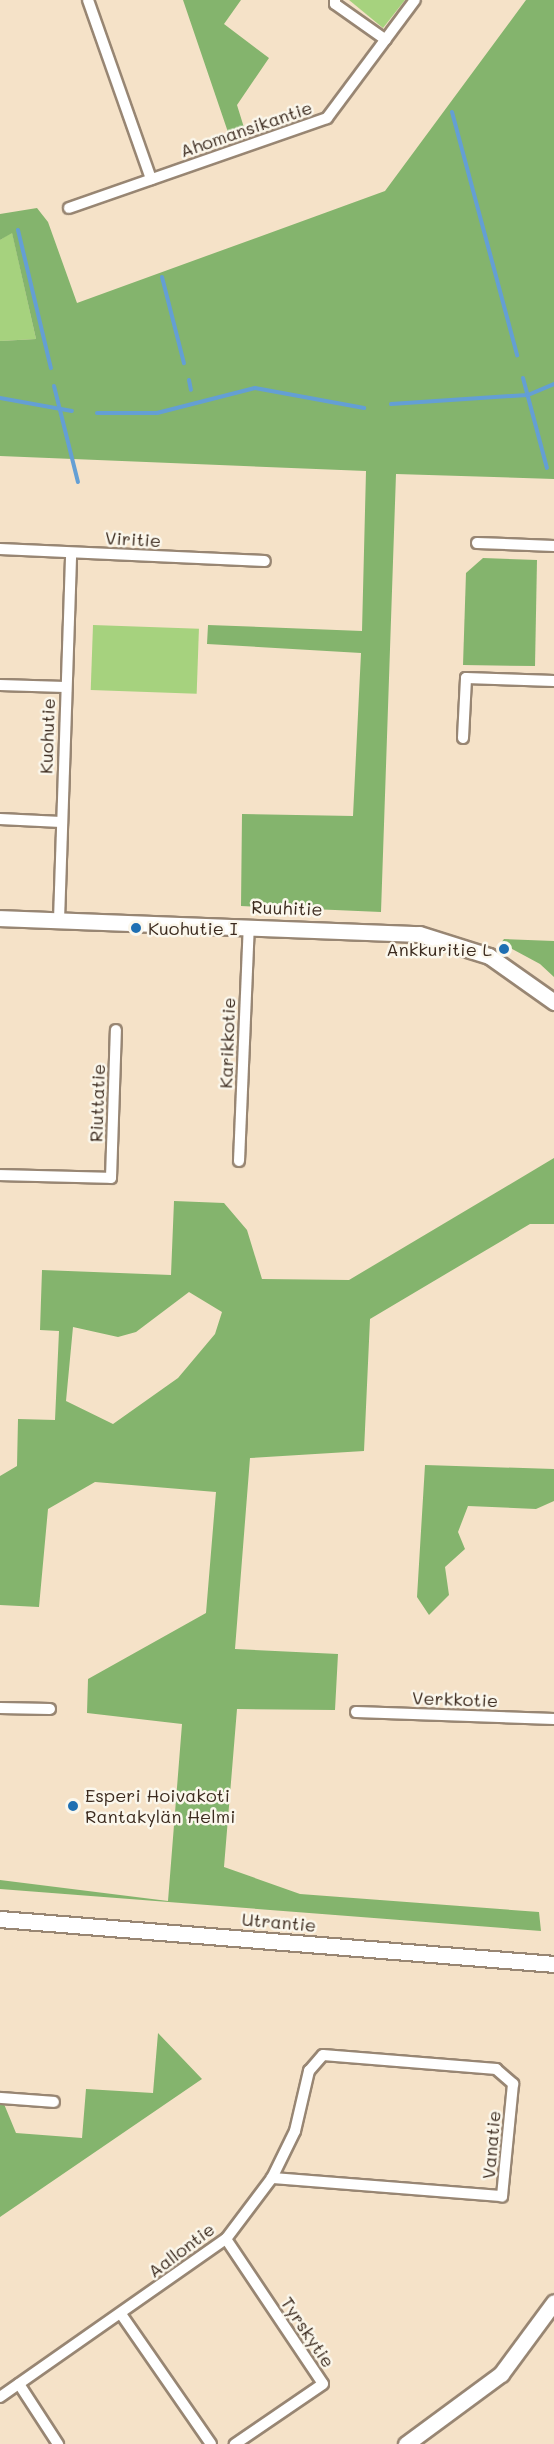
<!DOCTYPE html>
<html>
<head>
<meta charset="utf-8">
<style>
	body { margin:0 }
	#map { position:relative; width:554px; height:2444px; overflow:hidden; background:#f5e2c8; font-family:Mali,sans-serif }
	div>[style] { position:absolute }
	.green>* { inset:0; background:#a6d27e; transform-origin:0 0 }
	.forest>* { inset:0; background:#84b46d }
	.stream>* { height:4px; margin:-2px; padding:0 2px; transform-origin:2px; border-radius:2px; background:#649fd4 }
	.roads { filter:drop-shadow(2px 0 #988673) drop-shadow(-2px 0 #988673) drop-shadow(0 2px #988673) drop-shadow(0 -2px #988673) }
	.street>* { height:10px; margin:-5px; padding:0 5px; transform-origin:5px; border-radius:5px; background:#fff }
	.secondary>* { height:15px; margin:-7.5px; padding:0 7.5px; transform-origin:7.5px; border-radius:7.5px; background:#fff }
	.dots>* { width:16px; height:16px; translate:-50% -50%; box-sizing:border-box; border:3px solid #fbf7ec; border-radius:50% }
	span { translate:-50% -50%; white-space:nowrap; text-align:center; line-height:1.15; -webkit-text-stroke:5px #fbf7ec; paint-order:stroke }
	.street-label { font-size:18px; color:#3b2a1e }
	.poi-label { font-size:18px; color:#3b2a1e }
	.left { translate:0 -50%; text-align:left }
	.right { translate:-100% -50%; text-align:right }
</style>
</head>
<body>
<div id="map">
	<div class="green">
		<div style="clip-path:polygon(349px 0,405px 0,383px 28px)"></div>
		<div style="clip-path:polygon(12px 232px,36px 339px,0 341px,0 240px)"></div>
		<div style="left:93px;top:625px;width:106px;height:65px;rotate:2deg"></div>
	</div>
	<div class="forest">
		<div style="clip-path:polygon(183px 0,241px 0,224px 24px,269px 58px,237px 105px,246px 134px,231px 141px)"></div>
		<div style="clip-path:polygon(526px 0,554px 0,554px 479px,396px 474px,381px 912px,241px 906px,242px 814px,353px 816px,361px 653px,207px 644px,208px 625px,362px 631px,366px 471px,0 456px,0 341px,36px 339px,12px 233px,0 240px,0 214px,37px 208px,48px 222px,77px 303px,385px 191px)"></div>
		<div style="clip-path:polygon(483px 558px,537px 560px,535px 666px,463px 665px,466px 573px)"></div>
		<div style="clip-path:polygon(504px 939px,554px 941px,554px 977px,540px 964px,501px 943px)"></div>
		<div style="clip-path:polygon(evenodd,554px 1158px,554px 1224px,530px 1224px,370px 1319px,364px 1451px,250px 1458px,235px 1649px,338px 1654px,335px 1710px,237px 1709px,224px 1867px,300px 1894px,539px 1912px,541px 1931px,0 1889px,0 1880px,168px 1901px,182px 1724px,87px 1713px,88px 1679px,206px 1613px,216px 1492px,95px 1482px,48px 1509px,39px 1607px,0 1605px,0 1476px,17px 1466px,18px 1419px,55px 1420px,59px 1331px,40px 1330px,42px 1270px,171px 1275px,174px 1201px,224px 1203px,247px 1230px,262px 1279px,349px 1280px,554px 1158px,189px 1292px,222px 1312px,215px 1334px,178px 1378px,113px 1424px,66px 1401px,73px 1327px,118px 1337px,136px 1332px,189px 1292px)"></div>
		<div style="clip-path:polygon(425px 1465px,554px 1469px,554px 1501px,536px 1509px,468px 1506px,458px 1532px,465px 1549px,445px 1567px,449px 1595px,429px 1615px,417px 1597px)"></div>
		<div style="clip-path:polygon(158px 2033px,202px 2079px,0 2217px,0 2104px,4px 2104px,16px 2133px,82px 2138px,86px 2089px,153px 2093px)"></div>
	</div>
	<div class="stream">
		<div style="left:452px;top:112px;width:252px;rotate:75deg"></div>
		<div style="left:18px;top:230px;width:142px;rotate:76.6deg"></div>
		<div style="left:162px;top:277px;width:89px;rotate:75.7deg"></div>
		<div style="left:523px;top:378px;width:93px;rotate:75.1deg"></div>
		<div style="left:189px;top:380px;width:10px;rotate:79deg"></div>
		<div style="left:54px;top:386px;width:99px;rotate:76deg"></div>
		<div style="left:0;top:398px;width:73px;rotate:10.2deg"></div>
		<div style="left:391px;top:404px;width:137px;rotate:-3.8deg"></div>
		<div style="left:528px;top:395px;width:28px;rotate:-23deg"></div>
		<div style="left:97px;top:413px;width:60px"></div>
		<div style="left:157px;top:413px;width:101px;rotate:-14.3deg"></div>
		<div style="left:255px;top:388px;width:111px;rotate:10.4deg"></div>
	</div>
	<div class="roads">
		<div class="street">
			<div style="left:88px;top:0;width:190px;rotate:70.6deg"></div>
			<div style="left:335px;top:0;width:4px;rotate:90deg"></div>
			<div style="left:335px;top:4px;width:62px;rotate:35.2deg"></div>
			<div style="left:69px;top:208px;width:273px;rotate:-19.2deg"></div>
			<div style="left:327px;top:118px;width:147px;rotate:-53.3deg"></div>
			<div style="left:477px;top:543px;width:77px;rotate:2.2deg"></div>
			<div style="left:0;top:549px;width:265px;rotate:2.6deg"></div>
			<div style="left:0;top:685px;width:65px;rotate:1.8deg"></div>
			<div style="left:463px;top:738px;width:60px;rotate:-87.1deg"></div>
			<div style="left:466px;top:678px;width:88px;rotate:2deg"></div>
			<div style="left:0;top:819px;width:61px;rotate:2.8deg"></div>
			<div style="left:59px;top:920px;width:367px;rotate:-88.1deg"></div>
			<div style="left:239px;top:1161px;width:235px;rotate:-87.6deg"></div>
			<div style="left:0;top:1175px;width:111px;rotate:1.5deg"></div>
			<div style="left:111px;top:1178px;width:148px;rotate:-88.1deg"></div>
			<div style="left:0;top:1708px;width:50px;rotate:1.1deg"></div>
			<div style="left:356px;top:1712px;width:198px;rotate:2deg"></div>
			<div style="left:0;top:2098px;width:54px;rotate:4.2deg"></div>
			<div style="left:226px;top:2239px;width:174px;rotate:56.2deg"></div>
			<div style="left:323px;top:2384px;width:107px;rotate:145.7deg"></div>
			<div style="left:121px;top:2314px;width:158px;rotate:55.3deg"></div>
			<div style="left:19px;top:2384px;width:72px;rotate:57deg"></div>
			<div style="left:0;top:2397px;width:276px;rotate:-35deg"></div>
			<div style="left:226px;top:2239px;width:76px;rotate:-53deg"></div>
			<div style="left:272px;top:2178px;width:52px;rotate:-63.9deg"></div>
			<div style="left:295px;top:2131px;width:62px;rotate:-76.9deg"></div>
			<div style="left:309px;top:2071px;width:21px;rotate:-49deg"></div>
			<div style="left:323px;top:2055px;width:174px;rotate:4.6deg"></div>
			<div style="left:496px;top:2069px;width:23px;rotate:41deg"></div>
			<div style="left:513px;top:2084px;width:113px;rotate:95.6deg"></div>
			<div style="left:502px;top:2196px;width:231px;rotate:-175.5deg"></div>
		</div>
		<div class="secondary">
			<div style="left:0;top:918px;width:419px;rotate:2.2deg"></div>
			<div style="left:419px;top:934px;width:73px;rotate:17.4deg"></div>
			<div style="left:489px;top:956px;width:80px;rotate:35.3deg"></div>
			<div style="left:0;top:1919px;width:556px;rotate:4.64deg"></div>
			<div style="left:406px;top:2444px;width:118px;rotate:-36.4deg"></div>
			<div style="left:501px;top:2374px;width:89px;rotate:-53.6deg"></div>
		</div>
	</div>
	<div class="dots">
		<div style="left:136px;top:928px;background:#1f6fb2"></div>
		<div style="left:504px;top:949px;background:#1f6fb2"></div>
		<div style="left:73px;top:1806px;background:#1f6fb2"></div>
	</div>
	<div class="street-label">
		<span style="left:246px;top:129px;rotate:-19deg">Ahomansikantie</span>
		<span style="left:133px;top:539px;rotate:3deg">Viritie</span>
		<span style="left:47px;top:736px;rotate:-88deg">Kuohutie</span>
		<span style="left:287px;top:908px;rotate:2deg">Ruuhitie</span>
		<span style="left:227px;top:1043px;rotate:-88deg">Karikkotie</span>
		<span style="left:97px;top:1103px;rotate:-88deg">Riuttatie</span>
		<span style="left:455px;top:1699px;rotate:2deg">Verkkotie</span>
		<span style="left:279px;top:1922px;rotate:5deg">Utrantie</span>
		<span style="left:491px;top:2145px;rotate:-85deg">Vanatie</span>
		<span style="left:181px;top:2250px;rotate:-37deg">Aallontie</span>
		<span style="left:308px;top:2332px;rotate:56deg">Tyrskytie</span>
	</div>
	<div class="poi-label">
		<span class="left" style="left:148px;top:928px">Kuohutie I</span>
		<span class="right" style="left:492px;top:949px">Ankkuritie L</span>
		<span class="left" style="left:85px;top:1806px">Esperi Hoivakoti<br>Rantakylän Helmi</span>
	</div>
</div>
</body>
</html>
